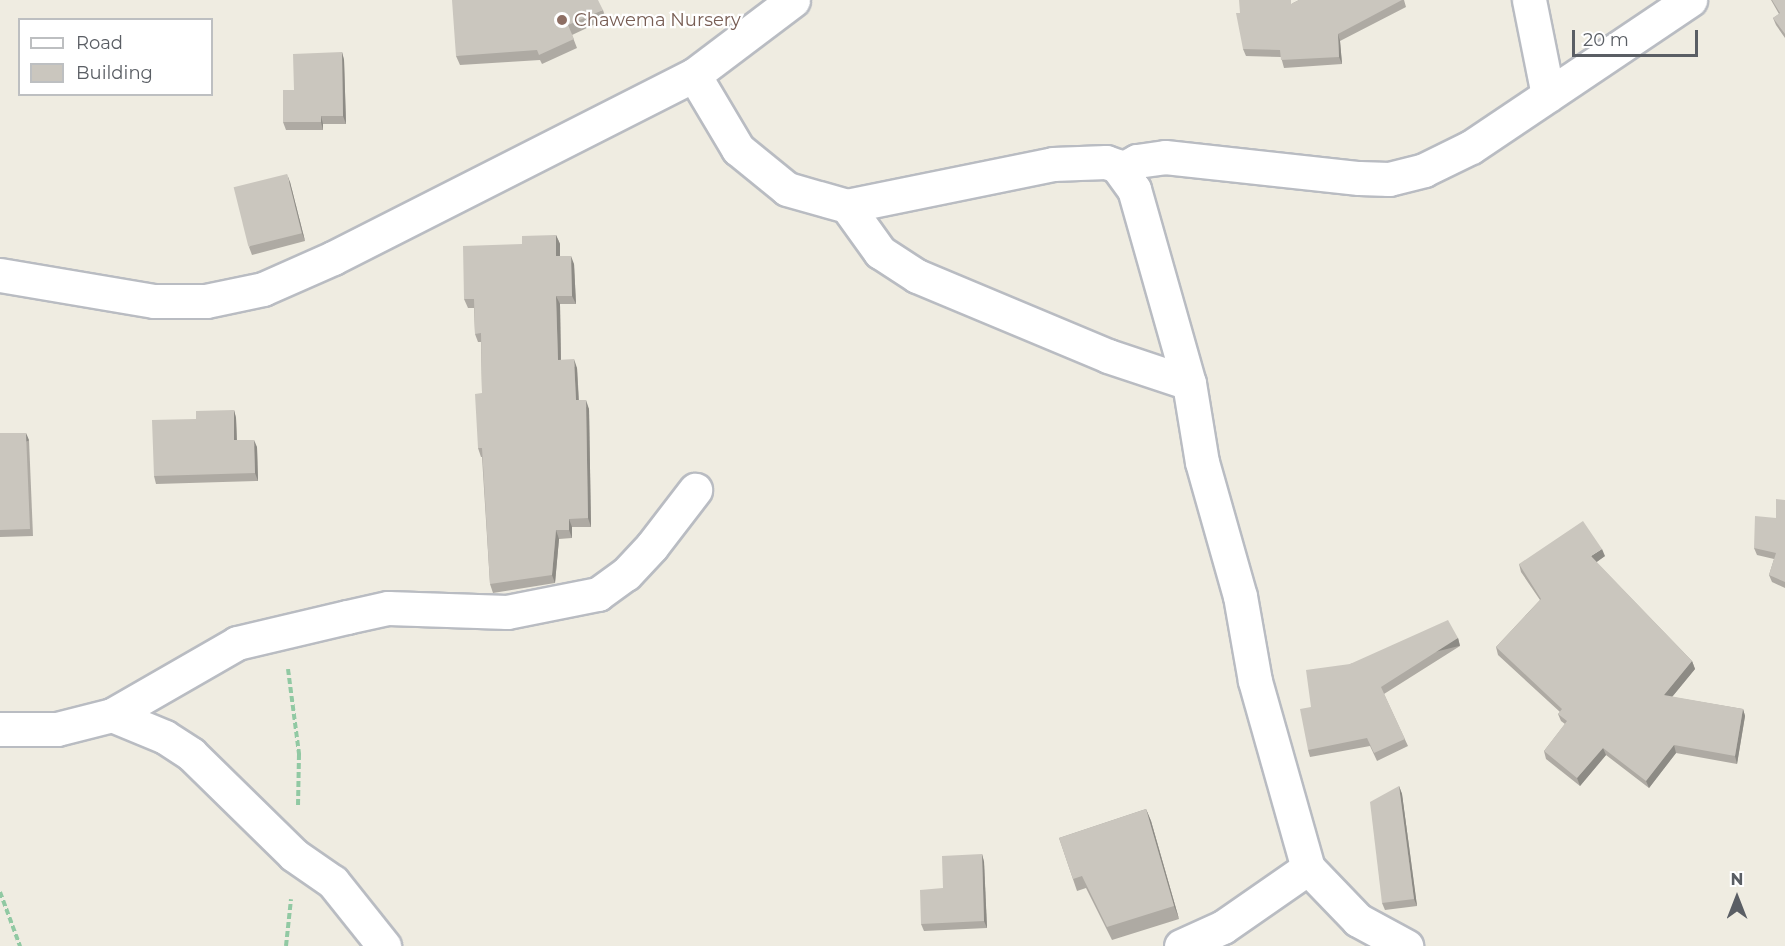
<!DOCTYPE html>
<html>
<head>
<meta charset="utf-8">
<style>
	body { margin:0 }
	#map { position:relative; width:1785px; height:946px; overflow:hidden; background:#efece1; font-family:Montserrat,sans-serif }
	div>[style] { position:absolute }
	.path>* { height:4px; margin-top:-2px; transform-origin:0; background:repeating-linear-gradient(90deg,#91c9a3 0 6px,transparent 0 9px) }
	.roads { filter:drop-shadow(2px 0 #b9bcc2) drop-shadow(-2px 0 #b9bcc2) drop-shadow(0 2px #b9bcc2) drop-shadow(0 -2px #b9bcc2) }
	.street>* { height:33px; margin:-16.5px; padding:0 16.5px; transform-origin:16.5px; border-radius:16.5px; background:#fff }
	.secondary>* { height:33px; margin:-16.5px; padding:0 16.5px; transform-origin:16.5px; border-radius:16.5px; background:#fff }
	.wall>* { inset:0; background:#aeaaa3 }
	.shaded-wall>* { inset:0; background:#8d8b85; transform-origin:0 0 }
	.building>* { inset:0; background:#cac6be; transform-origin:0 0 }
	.dots>* { width:16px; height:16px; translate:-50% -50%; box-sizing:border-box; border:3px solid #fff; border-radius:50% }
	span { translate:-50% -50%; white-space:nowrap; text-align:center; line-height:1.15; -webkit-text-stroke:4.5px #fff; paint-order:stroke }
	.education-label { font-size:18px; color:#785e54 }
	.left { translate:0 -50%; text-align:left }
	.legend { position:absolute; left:18px; top:18px; width:195px; height:78px; box-sizing:border-box; background:#fff; border:2px solid #bdbfc1; margin:0; padding:8px 10px; list-style:none; font-size:18px; color:#5a5e64 }
	.legend li { display:flex; align-items:center; gap:12px; height:30px }
	.legend b { width:30px; border:2px solid #bdbfc1 }
	.north { position:absolute; left:1707px; top:868px; width:60px; height:60px; -webkit-text-stroke:4px #fff; paint-order:stroke; rotate:0deg; font-size:16px; font-weight:700; line-height:24px; text-align:center; color:#5a5e64 }
	.north::after { content:''; display:block; margin:auto; width:21px; height:27px; background:#5a5e64; clip-path:polygon(50% 0,100% 100%,50% 72%,0 100%) }
	.scale { position:absolute; left:1572px; top:30px; width:126px; height:27px; box-sizing:border-box; border:3px solid #5a5e64; border-top:0; padding-left:8px; font-size:18px; line-height:21px; white-space:nowrap; color:#5a5e64; -webkit-text-stroke:4px #fff; paint-order:stroke }
</style>
</head>
<body>
<div id="map">
	<div class="path">
		<div style="left:288px;top:669px;width:86px;rotate:82.6deg"></div>
		<div style="left:299px;top:754px;width:51px;rotate:91.1deg"></div>
		<div style="left:0;top:892px;width:58px;rotate:69.7deg"></div>
		<div style="left:286px;top:946px;width:47px;rotate:-83.9deg"></div>
	</div>
	<div class="roads">
		<div class="street">
			<div style="left:1529px;top:0;width:97px;rotate:78.7deg"></div>
			<div style="left:694px;top:75px;width:124px;rotate:-37.1deg"></div>
			<div style="left:1122px;top:169px;width:17px;rotate:-28deg"></div>
			<div style="left:1137px;top:161px;width:28px;rotate:-8deg"></div>
			<div style="left:1165px;top:157px;width:195px;rotate:6.2deg"></div>
			<div style="left:1359px;top:178px;width:30px;rotate:2deg"></div>
			<div style="left:1389px;top:179px;width:36px;rotate:-14deg"></div>
			<div style="left:1424px;top:170px;width:52px;rotate:-26.1deg"></div>
			<div style="left:1471px;top:147px;width:264px;rotate:-33.9deg"></div>
			<div style="left:847px;top:206px;width:57px;rotate:54.3deg"></div>
			<div style="left:880px;top:252px;width:44px;rotate:33deg"></div>
			<div style="left:917px;top:276px;width:207px;rotate:22.7deg"></div>
			<div style="left:1108px;top:356px;width:85px;rotate:18.4deg"></div>
			<div style="left:112px;top:715px;width:57px;rotate:22.5deg"></div>
			<div style="left:165px;top:737px;width:31px;rotate:33deg"></div>
			<div style="left:191px;top:754px;width:144px;rotate:44.4deg"></div>
			<div style="left:294px;top:855px;width:47px;rotate:34.7deg"></div>
			<div style="left:333px;top:882px;width:82px;rotate:51.4deg"></div>
			<div style="left:0;top:729px;width:57px"></div>
			<div style="left:57px;top:729px;width:57px;rotate:-14.3deg"></div>
			<div style="left:112px;top:715px;width:144px;rotate:-29.9deg"></div>
			<div style="left:237px;top:643px;width:113px;rotate:-13.3deg"></div>
			<div style="left:347px;top:617px;width:42px;rotate:-12.4deg"></div>
			<div style="left:388px;top:608px;width:119px;rotate:1.9deg"></div>
			<div style="left:507px;top:612px;width:93px;rotate:-11.2deg"></div>
			<div style="left:598px;top:594px;width:34px;rotate:-36deg"></div>
			<div style="left:626px;top:574px;width:38px;rotate:-47deg"></div>
			<div style="left:652px;top:546px;width:71px;rotate:-52.5deg"></div>
			<div style="left:1181px;top:946px;width:46px;rotate:-24.3deg"></div>
			<div style="left:1223px;top:927px;width:103px;rotate:-34.8deg"></div>
		</div>
		<div class="secondary">
			<div style="left:0;top:275px;width:156px;rotate:9.6deg"></div>
			<div style="left:154px;top:301px;width:52px"></div>
			<div style="left:206px;top:301px;width:58px;rotate:-11.9deg"></div>
			<div style="left:263px;top:289px;width:77px;rotate:-23.9deg"></div>
			<div style="left:333px;top:258px;width:405px;rotate:-26.9deg"></div>
			<div style="left:694px;top:75px;width:86px;rotate:59.3deg"></div>
			<div style="left:738px;top:149px;width:63px;rotate:39.2deg"></div>
			<div style="left:787px;top:189px;width:62px;rotate:15.8deg"></div>
			<div style="left:847px;top:206px;width:210px;rotate:-11.5deg"></div>
			<div style="left:1053px;top:164px;width:53px;rotate:-2.2deg"></div>
			<div style="left:1106px;top:162px;width:12px;rotate:20deg"></div>
			<div style="left:1117px;top:166px;width:29px;rotate:54deg"></div>
			<div style="left:1134px;top:189px;width:202px;rotate:74.2deg"></div>
			<div style="left:1189px;top:383px;width:80px;rotate:80.7deg"></div>
			<div style="left:1202px;top:462px;width:139px;rotate:74.2deg"></div>
			<div style="left:1240px;top:596px;width:86px;rotate:80deg"></div>
			<div style="left:1255px;top:681px;width:194px;rotate:74.2deg"></div>
			<div style="left:1308px;top:868px;width:72px;rotate:46.1deg"></div>
			<div style="left:1358px;top:920px;width:55px;rotate:28.4deg"></div>
		</div>
	</div>
	<div class="wall">
		<div style="clip-path:polygon(1299px 0,1404px 0,1406px 7px,1340px 41px,1342px 64px,1284px 68px,1281px 57px,1246px 56px,1243px 49px,1293px 3px)"></div>
		<div style="clip-path:polygon(1771px 0,1785px 0,1785px 38px,1776px 25px,1773px 18px,1779px 14px)"></div>
		<div style="clip-path:polygon(603px 10px,606px 19px,572px 35px,577px 48px,542px 64px,540px 60px,460px 65px,456px 56px)"></div>
		<div style="clip-path:polygon(342px 52px,344px 60px,346px 124px,323px 124px,323px 130px,286px 130px,283px 122px,294px 90px)"></div>
		<div style="clip-path:polygon(290px 182px,305px 241px,252px 255px,249px 247px)"></div>
		<div style="clip-path:polygon(556px 235px,560px 244px,560px 256px,574px 264px,576px 304px,560px 304px,561px 360px,577px 368px,579px 400px,589px 409px,591px 527px,572px 527px,572px 538px,559px 539px,555px 583px,493px 593px,490px 584px,482px 457px,481px 457px,478px 448px,482px 393px,481px 342px,478px 342px,475px 334px,474px 308px,468px 308px,464px 299px,522px 244px)"></div>
		<div style="clip-path:polygon(234px 410px,236px 418px,237px 440px,257px 447px,258px 481px,156px 484px,154px 476px,196px 419px)"></div>
		<div style="clip-path:polygon(0 433px,29px 440px,33px 536px,0 537px)"></div>
		<div style="clip-path:polygon(1785px 500px,1785px 588px,1772px 582px,1769px 575px,1774px 559px,1757px 555px,1754px 548px,1776px 518px)"></div>
		<div style="clip-path:polygon(1605px 556px,1596px 562px,1692px 661px,1695px 669px,1672px 697px,1743px 709px,1745px 716px,1737px 764px,1676px 753px,1649px 788px,1606px 755px,1580px 786px,1546px 759px,1544px 751px,1565px 724px,1561px 721px,1558px 714px,1560px 712px,1498px 655px,1496px 647px,1540px 600px,1521px 572px,1519px 564px)"></div>
		<div style="clip-path:polygon(1458px 638px,1460px 646px,1384px 694px,1408px 746px,1377px 761px,1370px 746px,1310px 757px,1308px 750px,1311px 707px,1350px 664px)"></div>
		<div style="clip-path:polygon(1399px 786px,1402px 794px,1417px 906px,1385px 910px,1382px 903px)"></div>
		<div style="clip-path:polygon(1146px 809px,1151px 821px,1179px 919px,1112px 940px,1086px 888px,1077px 891px,1059px 838px)"></div>
		<div style="clip-path:polygon(982px 854px,984px 862px,987px 928px,924px 931px,921px 924px,943px 888px)"></div>
	</div>
	<div class="shaded-wall">
		<div style="clip-path:polygon(1338px 34px,1340px 41px,1342px 64px,1339px 57px)"></div>
		<div style="clip-path:polygon(342px 52px,344px 60px,346px 124px,343px 116px)"></div>
		<div style="clip-path:polygon(321px 116px,323px 124px,323px 130px,321px 122px)"></div>
		<div style="clip-path:polygon(287px 174px,290px 182px,305px 241px,302px 233px)"></div>
		<div style="clip-path:polygon(556px 235px,560px 244px,560px 265px,556px 256px)"></div>
		<div style="clip-path:polygon(571px 256px,574px 264px,576px 304px,572px 296px)"></div>
		<div style="clip-path:polygon(556px 296px,560px 304px,561px 369px,558px 360px)"></div>
		<div style="clip-path:polygon(574px 359px,577px 368px,579px 409px,576px 400px)"></div>
		<div style="clip-path:polygon(586px 400px,589px 409px,591px 527px,588px 518px)"></div>
		<div style="clip-path:polygon(234px 410px,236px 418px,237px 447px,234px 440px)"></div>
		<div style="left:26px;top:433px;width:8px;height:96px;rotate:67deg"></div>
		<div style="clip-path:polygon(254px 440px,257px 447px,258px 481px,255px 473px)"></div>
		<div style="clip-path:polygon(569px 519px,572px 527px,572px 538px,569px 530px)"></div>
		<div style="clip-path:polygon(556px 530px,559px 539px,555px 583px,552px 575px)"></div>
		<div style="clip-path:polygon(1602px 549px,1605px 556px,1594px 564px,1591px 556px)"></div>
		<div style="left:1458px;top:638px;width:8px;height:91px;rotate:76deg"></div>
		<div style="clip-path:polygon(1692px 661px,1695px 669px,1667px 703px,1664px 695px)"></div>
		<div style="clip-path:polygon(1743px 709px,1745px 716px,1737px 764px,1735px 756px)"></div>
		<div style="clip-path:polygon(1674px 745px,1676px 753px,1649px 788px,1646px 781px)"></div>
		<div style="clip-path:polygon(1603px 748px,1606px 755px,1580px 786px,1577px 778px)"></div>
		<div style="clip-path:polygon(1399px 786px,1402px 794px,1417px 906px,1414px 899px)"></div>
		<div style="clip-path:polygon(1146px 809px,1151px 821px,1179px 919px,1174px 906px)"></div>
		<div style="clip-path:polygon(982px 854px,984px 862px,987px 928px,984px 921px)"></div>
	</div>
	<div class="building">
		<div style="clip-path:polygon(452px 0,598px 0,603px 10px,568px 25px,574px 39px,539px 55px,537px 50px,456px 56px)"></div>
		<div style="clip-path:polygon(1239px 0,1291px 0,1291px 4px,1299px 0,1402px 0,1338px 34px,1339px 57px,1281px 60px,1280px 50px,1243px 49px,1236px 13px,1240px 13px)"></div>
		<div style="clip-path:polygon(1772px 0,1785px 0,1785px 34px,1773px 18px,1780px 13px)"></div>
		<div style="clip-path:polygon(342px 52px,343px 116px,321px 116px,321px 122px,283px 122px,283px 90px,294px 90px,293px 54px)"></div>
		<div style="left:287px;top:174px;width:61px;height:55px;rotate:76deg"></div>
		<div style="clip-path:polygon(556px 235px,556px 256px,571px 256px,572px 296px,556px 296px,558px 360px,574px 359px,576px 400px,586px 400px,588px 518px,569px 519px,569px 530px,556px 530px,552px 575px,490px 584px,482px 448px,478px 448px,475px 394px,482px 393px,481px 333px,475px 334px,474px 299px,464px 299px,463px 246px,522px 244px,522px 236px)"></div>
		<div style="clip-path:polygon(234px 410px,234px 440px,254px 440px,255px 473px,154px 476px,152px 420px,196px 419px,196px 411px)"></div>
		<div style="clip-path:polygon(0 433px,26px 433px,30px 529px,0 530px)"></div>
		<div style="clip-path:polygon(1776px 499px,1785px 500px,1785px 582px,1769px 575px,1776px 553px,1754px 548px,1755px 516px,1776px 518px)"></div>
		<div style="clip-path:polygon(1583px 521px,1602px 549px,1591px 556px,1692px 661px,1664px 695px,1743px 709px,1735px 756px,1674px 745px,1646px 781px,1603px 748px,1577px 778px,1544px 751px,1567px 721px,1558px 714px,1562px 709px,1496px 647px,1541px 599px,1519px 564px)"></div>
		<div style="clip-path:polygon(1448px 620px,1458px 638px,1381px 687px,1405px 739px,1374px 753px,1367px 738px,1308px 750px,1300px 709px,1311px 707px,1306px 670px,1350px 664px)"></div>
		<div style="clip-path:polygon(1399px 786px,1414px 899px,1382px 903px,1370px 802px)"></div>
		<div style="clip-path:polygon(1146px 809px,1174px 906px,1107px 927px,1082px 876px,1073px 879px,1059px 838px)"></div>
		<div style="clip-path:polygon(982px 854px,984px 921px,921px 924px,920px 890px,943px 888px,942px 856px)"></div>
	</div>
	<div class="dots">
		<div style="left:562px;top:20px;background:#8d6e63"></div>
	</div>
	<div class="education-label">
		<span class="left" style="left:574px;top:20px">Chawema Nursery</span>
	</div>
	<ul class="legend">
	<li><b style="height:8px;background:#fff"></b>Road</li>
	<li><b style="height:16px;background:#cac6be"></b>Building</li>
	</ul>
	<div class="north">N</div>
	<div class="scale">20 m</div>
</div>
</body>
</html>
